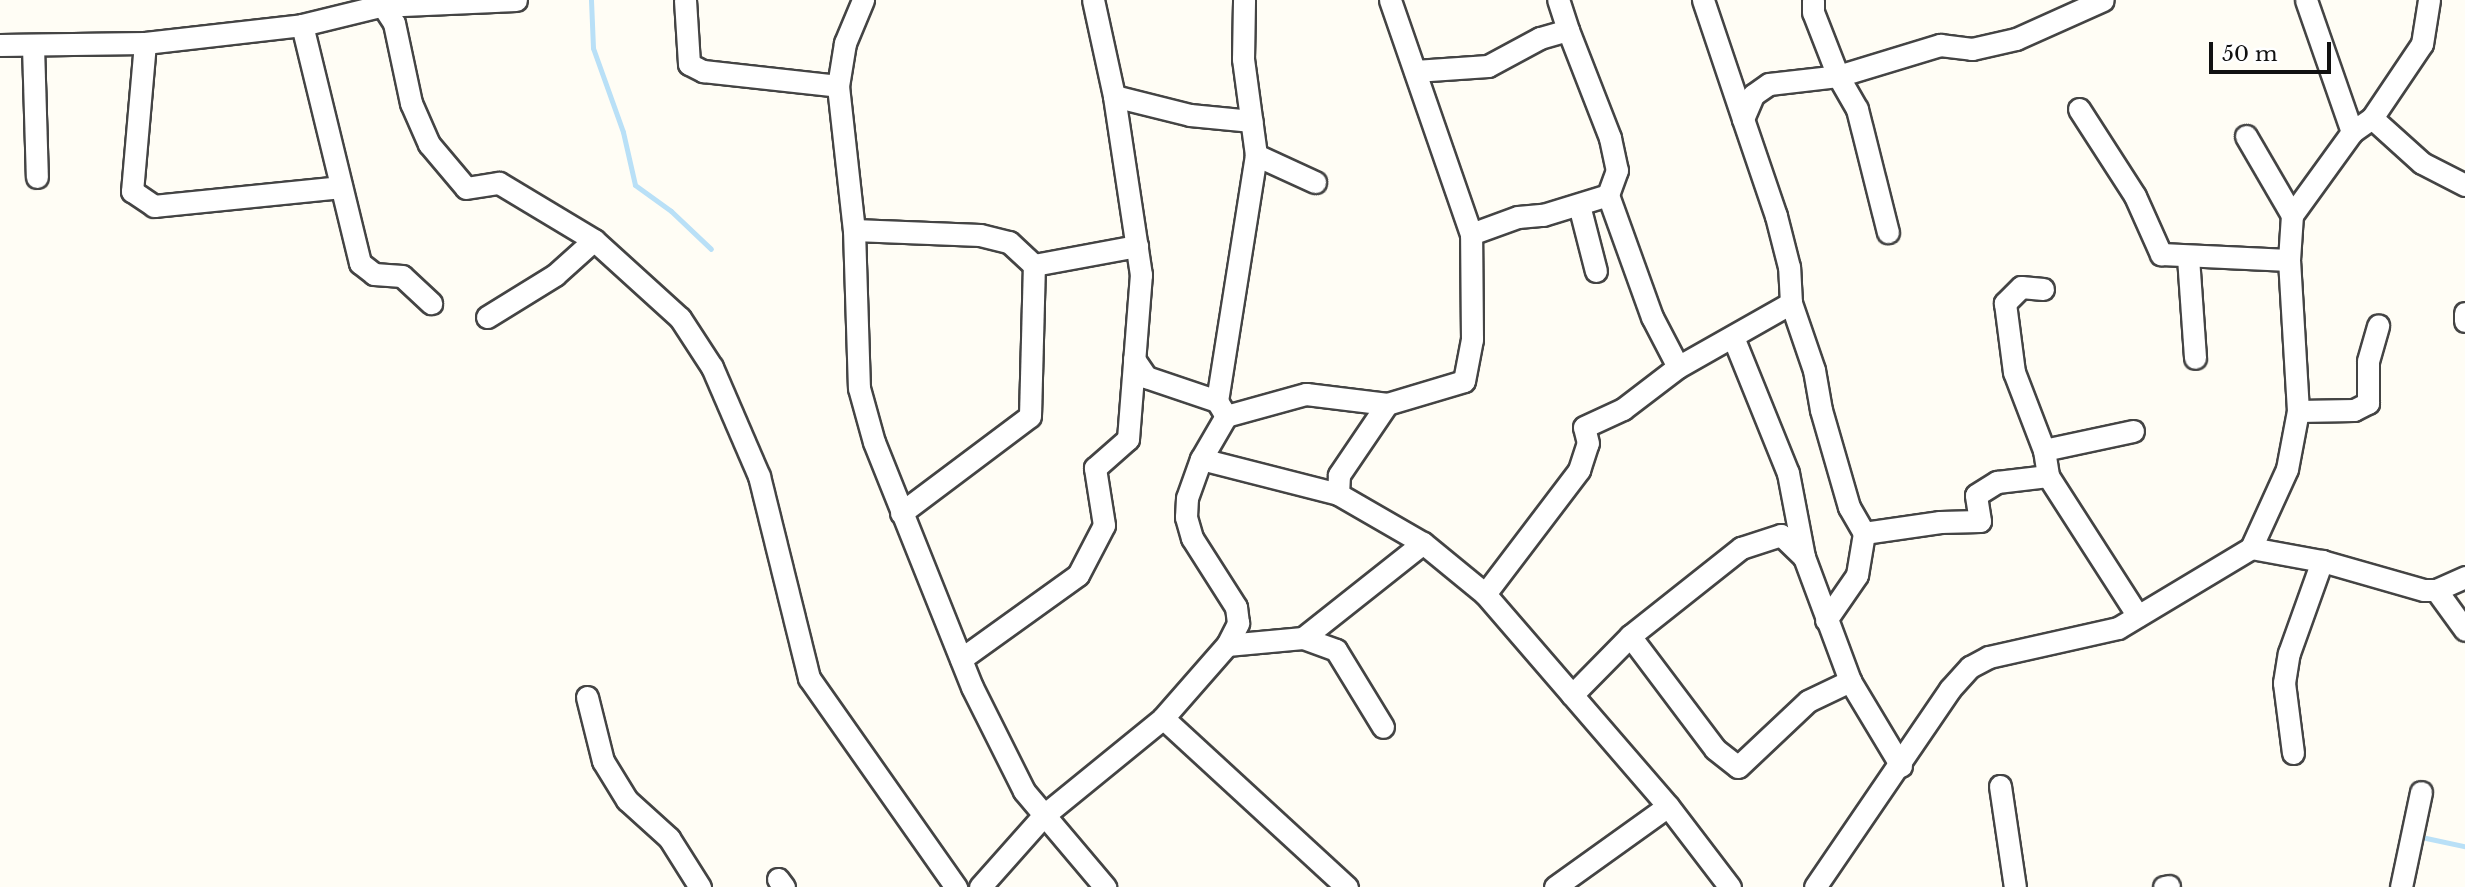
<!DOCTYPE html>
<html>
<head>
<meta charset="utf-8">
<style>
	body { margin:0 }
	#map { position:relative; width:2465px; height:887px; overflow:hidden; background:#fffdf5; font-family:"Libre Baskerville",serif }
	div>[style] { position:absolute }
	.stream>* { height:5px; margin:-2.5px; padding:0 2.5px; transform-origin:2.5px; border-radius:2.5px; background:#b9e0f7 }
	.roads { filter:drop-shadow(2px 0 #444) drop-shadow(-2px 0 #444) drop-shadow(0 2px #444) drop-shadow(0 -2px #444) }
	.minor>* { height:21px; margin:-10.5px; padding:0 10.5px; transform-origin:10.5px; border-radius:10.5px; background:#fff }
	span { translate:-50% -50%; white-space:nowrap; text-align:center; line-height:1.15; -webkit-text-stroke:7px #fff; paint-order:stroke }
	.scale { position:absolute; left:2209px; top:42px; width:122px; height:32px; box-sizing:border-box; border:4px solid #111; border-top:0; padding-left:9px; font-size:21px; line-height:24px; white-space:nowrap; color:#111; -webkit-text-stroke:5px #fff; paint-order:stroke }
</style>
</head>
<body>
<div id="map">
	<div class="stream">
		<div style="left:591px;top:0;width:48px;rotate:87.6deg"></div>
		<div style="left:593px;top:48px;width:89px;rotate:70.3deg"></div>
		<div style="left:623px;top:132px;width:54px;rotate:77.2deg"></div>
		<div style="left:635px;top:185px;width:44px;rotate:35.8deg"></div>
		<div style="left:671px;top:211px;width:55px;rotate:43.5deg"></div>
		<div style="left:2426px;top:838px;width:40px;rotate:12deg"></div>
	</div>
	<div class="roads">
		<div class="minor">
			<div style="left:379px;top:0;width:27px;rotate:57deg"></div>
			<div style="left:394px;top:23px;width:82px;rotate:78deg"></div>
			<div style="left:411px;top:103px;width:45px;rotate:66.3deg"></div>
			<div style="left:429px;top:144px;width:57px;rotate:49.9deg"></div>
			<div style="left:466px;top:188px;width:33px;rotate:-9deg"></div>
			<div style="left:499px;top:183px;width:111px;rotate:31deg"></div>
			<div style="left:594px;top:240px;width:116px;rotate:42.2deg"></div>
			<div style="left:680px;top:318px;width:59px;rotate:56.9deg"></div>
			<div style="left:712px;top:367px;width:119px;rotate:66.7deg"></div>
			<div style="left:759px;top:476px;width:208px;rotate:76.1deg"></div>
			<div style="left:809px;top:678px;width:256px;rotate:54.9deg"></div>
			<div style="left:685px;top:0;width:64px;rotate:86.4deg"></div>
			<div style="left:689px;top:64px;width:16px;rotate:27deg"></div>
			<div style="left:703px;top:71px;width:136px;rotate:6.3deg"></div>
			<div style="left:863px;top:0;width:47px;rotate:112.7deg"></div>
			<div style="left:845px;top:43px;width:44px;rotate:99.2deg"></div>
			<div style="left:838px;top:86px;width:145px;rotate:83.7deg"></div>
			<div style="left:854px;top:230px;width:158px;rotate:88.2deg"></div>
			<div style="left:859px;top:388px;width:56px;rotate:74.5deg"></div>
			<div style="left:874px;top:442px;width:264px;rotate:68.2deg"></div>
			<div style="left:972px;top:687px;width:116px;rotate:63.4deg"></div>
			<div style="left:1024px;top:791px;width:126px;rotate:49.8deg"></div>
			<div style="left:1703px;top:0;width:126px;rotate:71.4deg"></div>
			<div style="left:1813px;top:0;width:12px;rotate:90deg"></div>
			<div style="left:1813px;top:12px;width:69px;rotate:68.7deg"></div>
			<div style="left:1838px;top:76px;width:38px;rotate:60deg"></div>
			<div style="left:1857px;top:109px;width:127px;rotate:75.9deg"></div>
			<div style="left:2306px;top:0;width:140px;rotate:70.8deg"></div>
			<div style="left:302px;top:25px;width:245px;rotate:76.3deg"></div>
			<div style="left:360px;top:263px;width:18px;rotate:38deg"></div>
			<div style="left:374px;top:274px;width:28px;rotate:4deg"></div>
			<div style="left:402px;top:276px;width:40px;rotate:43deg"></div>
			<div style="left:1568px;top:30px;width:116px;rotate:68.7deg"></div>
			<div style="left:1610px;top:138px;width:33px;rotate:78deg"></div>
			<div style="left:1617px;top:170px;width:27px;rotate:110deg"></div>
			<div style="left:1608px;top:195px;width:130px;rotate:70.2deg"></div>
			<div style="left:1652px;top:317px;width:56px;rotate:62.5deg"></div>
			<div style="left:1678px;top:367px;width:130px;rotate:-29.5deg"></div>
			<div style="left:145px;top:43px;width:149px;rotate:95deg"></div>
			<div style="left:132px;top:191px;width:27px;rotate:34deg"></div>
			<div style="left:154px;top:206px;width:188px;rotate:-5.8deg"></div>
			<div style="left:0;top:45px;width:145px;rotate:-0.8deg"></div>
			<div style="left:145px;top:43px;width:158px;rotate:-6.5deg"></div>
			<div style="left:302px;top:25px;width:80px;rotate:-13.7deg"></div>
			<div style="left:380px;top:6px;width:136px;rotate:-2.5deg"></div>
			<div style="left:33px;top:46px;width:131px;rotate:88.3deg"></div>
			<div style="left:1415px;top:71px;width:73px;rotate:-3.9deg"></div>
			<div style="left:1488px;top:66px;width:59px;rotate:-28.3deg"></div>
			<div style="left:1540px;top:38px;width:29px;rotate:-16deg"></div>
			<div style="left:1568px;top:30px;width:32px;rotate:-108deg"></div>
			<div style="left:1114px;top:96px;width:78px;rotate:14deg"></div>
			<div style="left:1190px;top:115px;width:62px;rotate:5.5deg"></div>
			<div style="left:2079px;top:109px;width:103px;rotate:57.2deg"></div>
			<div style="left:2135px;top:196px;width:64px;rotate:65.9deg"></div>
			<div style="left:2161px;top:254px;width:128px;rotate:2.7deg"></div>
			<div style="left:2372px;top:118px;width:67px;rotate:42deg"></div>
			<div style="left:2422px;top:163px;width:48px;rotate:27.1deg"></div>
			<div style="left:2246px;top:136px;width:91px;rotate:59.8deg"></div>
			<div style="left:1256px;top:155px;width:65px;rotate:24.6deg"></div>
			<div style="left:1579px;top:205px;width:68px;rotate:75.6deg"></div>
			<div style="left:854px;top:230px;width:126px;rotate:2.3deg"></div>
			<div style="left:980px;top:235px;width:30px;rotate:14deg"></div>
			<div style="left:1009px;top:242px;width:34px;rotate:43deg"></div>
			<div style="left:1034px;top:265px;width:105px;rotate:-10.5deg"></div>
			<div style="left:1471px;top:234px;width:50px;rotate:-19.9deg"></div>
			<div style="left:1518px;top:217px;width:25px;rotate:-5deg"></div>
			<div style="left:1543px;top:215px;width:68px;rotate:-17.1deg"></div>
			<div style="left:2188px;top:257px;width:101px;rotate:86deg"></div>
			<div style="left:2043px;top:289px;width:22px;rotate:-175deg"></div>
			<div style="left:2021px;top:287px;width:23px;rotate:135deg"></div>
			<div style="left:2005px;top:303px;width:70px;rotate:82.6deg"></div>
			<div style="left:2014px;top:372px;width:84px;rotate:69deg"></div>
			<div style="left:2044px;top:450px;width:26px;rotate:81deg"></div>
			<div style="left:2465px;top:313px;width:8px;rotate:90deg"></div>
			<div style="left:487px;top:317px;width:80px;rotate:-31.7deg"></div>
			<div style="left:555px;top:275px;width:52px;rotate:-41.9deg"></div>
			<div style="left:1733px;top:337px;width:147px;rotate:68deg"></div>
			<div style="left:1788px;top:473px;width:86px;rotate:79.2deg"></div>
			<div style="left:1804px;top:557px;width:132px;rotate:69.6deg"></div>
			<div style="left:1850px;top:681px;width:99px;rotate:59deg"></div>
			<div style="left:1134px;top:359px;width:22px;rotate:56deg"></div>
			<div style="left:1146px;top:377px;width:75px;rotate:18.7deg"></div>
			<div style="left:1387px;top:404px;width:86px;rotate:124.1deg"></div>
			<div style="left:1339px;top:475px;width:19px;rotate:93deg"></div>
			<div style="left:1338px;top:494px;width:98px;rotate:30deg"></div>
			<div style="left:1423px;top:543px;width:80px;rotate:39.4deg"></div>
			<div style="left:1485px;top:594px;width:280px;rotate:49.2deg"></div>
			<div style="left:1668px;top:806px;width:102px;rotate:52.6deg"></div>
			<div style="left:2298px;top:411px;width:56px;rotate:-1deg"></div>
			<div style="left:2354px;top:410px;width:16px;rotate:-27deg"></div>
			<div style="left:2368px;top:403px;width:42px;rotate:-90deg"></div>
			<div style="left:2368px;top:361px;width:37px;rotate:-74deg"></div>
			<div style="left:1226px;top:416px;width:83px;rotate:-15.4deg"></div>
			<div style="left:1306px;top:394px;width:82px;rotate:7deg"></div>
			<div style="left:1387px;top:404px;width:80px;rotate:-16.6deg"></div>
			<div style="left:1464px;top:381px;width:43px;rotate:-79.2deg"></div>
			<div style="left:1472px;top:339px;width:105px;rotate:-90.5deg"></div>
			<div style="left:1471px;top:234px;width:248px;rotate:-109.1deg"></div>
			<div style="left:2044px;top:450px;width:91px;rotate:-12.1deg"></div>
			<div style="left:1201px;top:459px;width:141px;rotate:14.3deg"></div>
			<div style="left:901px;top:513px;width:161px;rotate:-36.9deg"></div>
			<div style="left:1030px;top:416px;width:151px;rotate:-88.5deg"></div>
			<div style="left:1864px;top:533px;width:30px;rotate:-120deg"></div>
			<div style="left:1849px;top:507px;width:101px;rotate:-106.1deg"></div>
			<div style="left:1821px;top:410px;width:41px;rotate:-99.9deg"></div>
			<div style="left:1814px;top:370px;width:71px;rotate:-108.9deg"></div>
			<div style="left:1791px;top:303px;width:36px;rotate:-93deg"></div>
			<div style="left:1789px;top:267px;width:53px;rotate:-104.3deg"></div>
			<div style="left:1776px;top:216px;width:102px;rotate:-108.8deg"></div>
			<div style="left:1743px;top:119px;width:26px;rotate:-67deg"></div>
			<div style="left:1753px;top:95px;width:19px;rotate:-35deg"></div>
			<div style="left:1769px;top:84px;width:69px;rotate:-6.6deg"></div>
			<div style="left:1838px;top:76px;width:107px;rotate:-16.9deg"></div>
			<div style="left:1940px;top:45px;width:32px;rotate:7deg"></div>
			<div style="left:1972px;top:49px;width:45px;rotate:-12.8deg"></div>
			<div style="left:2016px;top:39px;width:95px;rotate:-24.1deg"></div>
			<div style="left:2251px;top:548px;width:87px;rotate:-65.5deg"></div>
			<div style="left:2287px;top:469px;width:59px;rotate:-79.3deg"></div>
			<div style="left:2298px;top:411px;width:151px;rotate:-93.4deg"></div>
			<div style="left:2289px;top:260px;width:45px;rotate:-86.2deg"></div>
			<div style="left:2292px;top:215px;width:102px;rotate:-54.1deg"></div>
			<div style="left:2352px;top:132px;width:24px;rotate:-35deg"></div>
			<div style="left:2372px;top:118px;width:89px;rotate:-56deg"></div>
			<div style="left:2422px;top:44px;width:45px;rotate:-81deg"></div>
			<div style="left:2436px;top:590px;width:49px;rotate:54.1deg"></div>
			<div style="left:1485px;top:594px;width:156px;rotate:-52.8deg"></div>
			<div style="left:1579px;top:470px;width:28px;rotate:-72deg"></div>
			<div style="left:1588px;top:443px;width:16px;rotate:-104deg"></div>
			<div style="left:1584px;top:427px;width:43px;rotate:-24.8deg"></div>
			<div style="left:1623px;top:409px;width:69px;rotate:-37.4deg"></div>
			<div style="left:1826px;top:620px;width:55px;rotate:-55.4deg"></div>
			<div style="left:1857px;top:575px;width:43px;rotate:-80.5deg"></div>
			<div style="left:1864px;top:533px;width:77px;rotate:-8.2deg"></div>
			<div style="left:1940px;top:522px;width:40px;rotate:-1.4deg"></div>
			<div style="left:1980px;top:521px;width:26px;rotate:-99deg"></div>
			<div style="left:1976px;top:495px;width:25px;rotate:-32deg"></div>
			<div style="left:1997px;top:482px;width:51px;rotate:-6.7deg"></div>
			<div style="left:2048px;top:476px;width:166px;rotate:57.3deg"></div>
			<div style="left:1630px;top:636px;width:141px;rotate:53deg"></div>
			<div style="left:1715px;top:749px;width:29px;rotate:38deg"></div>
			<div style="left:1738px;top:767px;width:96px;rotate:-43.3deg"></div>
			<div style="left:1808px;top:701px;width:47px;rotate:-25.5deg"></div>
			<div style="left:1303px;top:638px;width:35px;rotate:20deg"></div>
			<div style="left:1336px;top:650px;width:90px;rotate:58.6deg"></div>
			<div style="left:1227px;top:645px;width:76px;rotate:-5.3deg"></div>
			<div style="left:1303px;top:638px;width:153px;rotate:-38.4deg"></div>
			<div style="left:961px;top:659px;width:144px;rotate:-35.7deg"></div>
			<div style="left:1078px;top:575px;width:56px;rotate:-62.5deg"></div>
			<div style="left:1104px;top:525px;width:58px;rotate:-99deg"></div>
			<div style="left:1095px;top:468px;width:44px;rotate:-41.3deg"></div>
			<div style="left:1128px;top:439px;width:165px;rotate:-85.5deg"></div>
			<div style="left:1141px;top:275px;width:181px;rotate:-98.6deg"></div>
			<div style="left:1114px;top:96px;width:98px;rotate:-102.3deg"></div>
			<div style="left:1572px;top:695px;width:83px;rotate:-45.5deg"></div>
			<div style="left:1630px;top:636px;width:142px;rotate:-38.4deg"></div>
			<div style="left:1741px;top:548px;width:42px;rotate:-18deg"></div>
			<div style="left:1781px;top:535px;width:32px;rotate:44deg"></div>
			<div style="left:587px;top:697px;width:66px;rotate:76deg"></div>
			<div style="left:603px;top:761px;width:46px;rotate:58.4deg"></div>
			<div style="left:627px;top:800px;width:57px;rotate:42.1deg"></div>
			<div style="left:669px;top:838px;width:58px;rotate:57.7deg"></div>
			<div style="left:1163px;top:718px;width:250px;rotate:42.6deg"></div>
			<div style="left:2293px;top:753px;width:71px;rotate:-97.3deg"></div>
			<div style="left:2284px;top:683px;width:30px;rotate:-81deg"></div>
			<div style="left:2289px;top:653px;width:98px;rotate:-70.3deg"></div>
			<div style="left:2000px;top:786px;width:102px;rotate:81.6deg"></div>
			<div style="left:778px;top:879px;width:10px;rotate:53deg"></div>
			<div style="left:980px;top:887px;width:95px;rotate:-48.4deg"></div>
			<div style="left:1043px;top:816px;width:155px;rotate:-39.2deg"></div>
			<div style="left:1163px;top:718px;width:97px;rotate:-48.8deg"></div>
			<div style="left:1227px;top:645px;width:25px;rotate:-63deg"></div>
			<div style="left:1238px;top:623px;width:16px;rotate:-97deg"></div>
			<div style="left:1236px;top:607px;width:82px;rotate:-122.5deg"></div>
			<div style="left:1192px;top:538px;width:22px;rotate:-106deg"></div>
			<div style="left:1186px;top:517px;width:19px;rotate:-87deg"></div>
			<div style="left:1187px;top:498px;width:41px;rotate:-70.3deg"></div>
			<div style="left:1201px;top:459px;width:50px;rotate:-59.8deg"></div>
			<div style="left:1226px;top:416px;width:17px;rotate:-121deg"></div>
			<div style="left:1217px;top:401px;width:249px;rotate:-81deg"></div>
			<div style="left:1256px;top:155px;width:97px;rotate:-97.7deg"></div>
			<div style="left:1243px;top:59px;width:59px;rotate:-89deg"></div>
			<div style="left:1555px;top:887px;width:139px;rotate:-35.6deg"></div>
			<div style="left:1815px;top:887px;width:240px;rotate:-55.7deg"></div>
			<div style="left:1950px;top:689px;width:30px;rotate:-48deg"></div>
			<div style="left:1970px;top:667px;width:21px;rotate:-28deg"></div>
			<div style="left:1989px;top:657px;width:132px;rotate:-12.7deg"></div>
			<div style="left:2118px;top:628px;width:155px;rotate:-31deg"></div>
			<div style="left:2251px;top:548px;width:72px;rotate:10.4deg"></div>
			<div style="left:2322px;top:561px;width:106px;rotate:15.9deg"></div>
			<div style="left:2424px;top:590px;width:12px"></div>
			<div style="left:2436px;top:590px;width:32px;rotate:-24deg"></div>
			<div style="left:2164px;top:887px;width:5px;rotate:-11deg"></div>
			<div style="left:2401px;top:887px;width:97px;rotate:-78.1deg"></div>
		</div>
	</div>
	<div class="scale">50 m</div>
</div>
</body>
</html>
